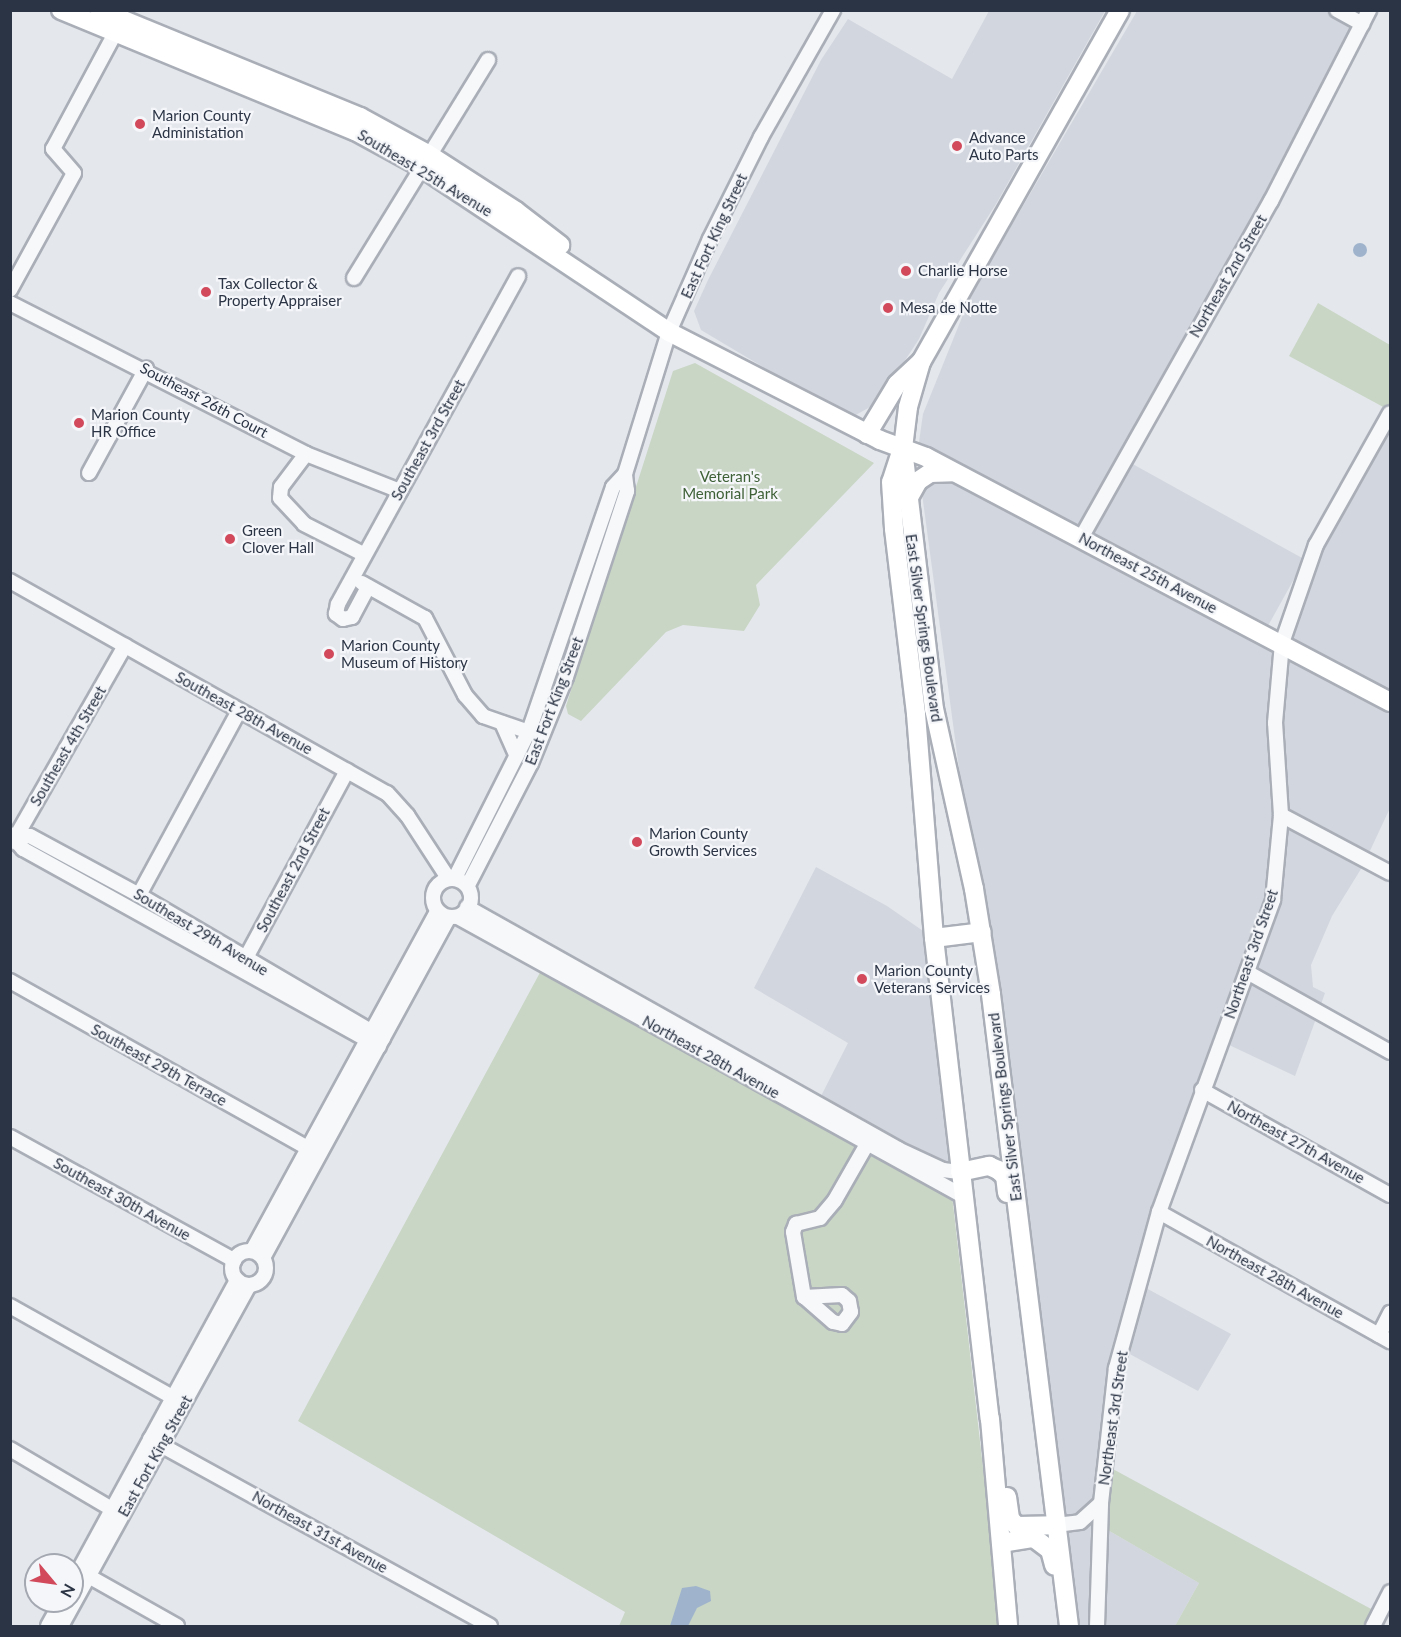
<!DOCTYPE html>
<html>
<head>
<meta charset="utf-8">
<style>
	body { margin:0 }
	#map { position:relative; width:1401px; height:1637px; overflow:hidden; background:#e4e7ec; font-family:Lato,sans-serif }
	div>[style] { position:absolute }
	.built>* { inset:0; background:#d2d6de; transform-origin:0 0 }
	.green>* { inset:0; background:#c9d6c5 }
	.water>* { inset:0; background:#9fb4cc }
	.round { border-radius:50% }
	.roads { filter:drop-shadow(2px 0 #a9aeb7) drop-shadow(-2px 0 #a9aeb7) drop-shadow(0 2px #a9aeb7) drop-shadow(0 -2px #a9aeb7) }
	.minor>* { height:14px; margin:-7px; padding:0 7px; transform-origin:7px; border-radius:7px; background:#f7f8fa }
	.minor>.ring { margin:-7px; padding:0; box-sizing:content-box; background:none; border:14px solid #f7f8fa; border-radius:50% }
	.major>* { height:18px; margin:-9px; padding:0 9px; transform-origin:9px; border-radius:9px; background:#fff }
	.dots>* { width:16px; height:16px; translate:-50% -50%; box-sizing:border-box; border:3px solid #f4f6f9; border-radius:50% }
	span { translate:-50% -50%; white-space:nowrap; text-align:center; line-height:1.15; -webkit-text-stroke:4.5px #f4f6f9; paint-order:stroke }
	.poi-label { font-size:15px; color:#2b3445 }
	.left { translate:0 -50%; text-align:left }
	.street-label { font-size:15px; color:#2b3445 }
	.park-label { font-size:15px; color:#3f6138 }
	.frame { position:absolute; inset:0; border:12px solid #2b3445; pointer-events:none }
	.north { position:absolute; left:24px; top:1553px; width:60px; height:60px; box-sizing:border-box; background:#f4f6f9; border:2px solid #a4a8b1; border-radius:50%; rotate:119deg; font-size:16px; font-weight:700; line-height:24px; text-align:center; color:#2b3445 }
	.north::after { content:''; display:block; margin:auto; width:21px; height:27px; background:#d1495b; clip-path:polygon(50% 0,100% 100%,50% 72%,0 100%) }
</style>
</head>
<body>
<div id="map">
	<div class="built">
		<div style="clip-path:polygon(989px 11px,1105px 11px,996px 204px,939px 293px,919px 339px,877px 403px,854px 416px,820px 401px,701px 330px,694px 311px,708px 280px,821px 60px,848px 19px,952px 79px)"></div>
		<div style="clip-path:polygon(1137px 11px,1328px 11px,1355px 26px,1267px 199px,1079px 531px,919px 449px,919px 442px,923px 414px,971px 295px)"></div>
		<div style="clip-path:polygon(1386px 431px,1390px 434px,1390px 696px,1289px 641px,1321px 547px)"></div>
		<div style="left:1129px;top:462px;width:201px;height:84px;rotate:29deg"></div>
		<div style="clip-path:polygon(954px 477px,1276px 645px,1276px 813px,1268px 898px,1155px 1206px,1096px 1501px,1078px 1517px,1060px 1519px,921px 486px,933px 478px)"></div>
		<div style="clip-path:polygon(1287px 651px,1390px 707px,1390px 808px,1368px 855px,1286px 812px,1280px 724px)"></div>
		<div style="clip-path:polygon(1286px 823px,1364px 864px,1332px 916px,1311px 965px,1313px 987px,1325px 993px,1320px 1007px,1253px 970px,1278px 901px)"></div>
		<div style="clip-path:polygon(816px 867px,887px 906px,926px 933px,949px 1166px,900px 1144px,819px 1100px,848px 1043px,754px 988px)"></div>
		<div style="clip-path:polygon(1250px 979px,1317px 1016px,1295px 1076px,1225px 1043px)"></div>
		<div style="clip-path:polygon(1144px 1287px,1231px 1334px,1198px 1391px,1126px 1352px)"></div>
		<div style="clip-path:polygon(1096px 1519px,1092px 1626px,1074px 1626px,1062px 1529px,1083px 1526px)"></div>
		<div style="clip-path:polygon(1106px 1529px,1199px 1583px,1175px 1626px,1102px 1626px)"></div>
	</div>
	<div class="green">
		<div style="clip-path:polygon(1318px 303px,1390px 345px,1390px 402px,1387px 409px,1289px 356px)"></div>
		<div style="clip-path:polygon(695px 363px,874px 463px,756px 585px,760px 605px,744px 631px,683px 625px,666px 632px,581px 721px,568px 714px,566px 706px,673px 371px)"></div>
		<div style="clip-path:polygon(543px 967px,952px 1195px,1001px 1626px,619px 1626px,625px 1612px,298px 1421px)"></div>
		<div style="clip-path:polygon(1111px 1468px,1373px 1610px,1364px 1626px,1175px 1626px,1199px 1583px,1106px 1529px)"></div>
	</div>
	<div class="water">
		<div class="round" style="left:1353px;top:243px;width:14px;height:14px"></div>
		<div style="clip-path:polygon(696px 1586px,710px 1591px,711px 1601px,697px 1608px,688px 1626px,670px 1626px,682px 1588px)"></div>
	</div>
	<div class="roads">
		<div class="minor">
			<div style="left:1337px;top:10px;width:29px;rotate:29deg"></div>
			<div style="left:354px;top:278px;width:256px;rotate:-58.4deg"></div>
			<div style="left:10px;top:290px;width:133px;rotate:-61.3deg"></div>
			<div style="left:74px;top:173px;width:32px;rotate:-131deg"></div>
			<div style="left:53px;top:149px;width:142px;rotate:-61.8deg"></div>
			<div style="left:10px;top:303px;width:332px;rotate:27deg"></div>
			<div style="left:306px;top:454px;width:101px;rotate:21.5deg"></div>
			<div style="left:306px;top:454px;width:41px;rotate:127.1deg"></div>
			<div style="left:281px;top:487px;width:11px;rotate:95deg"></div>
			<div style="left:280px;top:498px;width:35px;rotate:47deg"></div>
			<div style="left:304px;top:524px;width:68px;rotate:26.9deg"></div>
			<div style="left:89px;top:473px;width:119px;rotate:-61.3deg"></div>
			<div style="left:1081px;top:538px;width:387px;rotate:-60.6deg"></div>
			<div style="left:1271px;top:201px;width:215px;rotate:-62.8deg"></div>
			<div style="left:10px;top:581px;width:433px;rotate:29.4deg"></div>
			<div style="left:387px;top:793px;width:30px;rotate:48deg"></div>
			<div style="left:407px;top:815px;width:75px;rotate:56.9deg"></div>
			<div style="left:362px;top:583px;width:72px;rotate:29.1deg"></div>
			<div style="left:425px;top:618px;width:87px;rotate:62.5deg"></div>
			<div style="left:465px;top:695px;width:28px;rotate:49deg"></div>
			<div style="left:483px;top:716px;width:55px;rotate:19.1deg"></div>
			<div style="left:368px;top:587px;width:34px;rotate:118deg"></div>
			<div style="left:352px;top:617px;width:9px;rotate:167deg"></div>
			<div style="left:343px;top:619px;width:9px;rotate:-144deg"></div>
			<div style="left:336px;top:614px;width:10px;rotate:-79deg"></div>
			<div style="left:338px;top:604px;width:374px;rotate:-61.2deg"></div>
			<div style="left:502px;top:723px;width:36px;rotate:66deg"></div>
			<div style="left:1281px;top:815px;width:123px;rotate:28deg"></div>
			<div style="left:10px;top:834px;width:20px;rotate:49deg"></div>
			<div style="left:23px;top:849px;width:407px;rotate:29deg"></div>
			<div style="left:16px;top:837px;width:14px;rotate:-4deg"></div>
			<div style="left:30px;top:836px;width:124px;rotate:28.4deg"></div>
			<div style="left:139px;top:895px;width:283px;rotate:30.4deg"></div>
			<div style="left:13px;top:842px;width:226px;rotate:-60.3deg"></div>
			<div style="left:456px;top:876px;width:162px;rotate:-63.3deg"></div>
			<div style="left:529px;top:731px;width:258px;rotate:-71deg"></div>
			<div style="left:613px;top:487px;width:18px;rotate:-47deg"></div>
			<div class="ring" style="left:433px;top:879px;width:24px;height:24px"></div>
			<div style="left:468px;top:885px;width:137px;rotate:-62.7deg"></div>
			<div style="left:531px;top:763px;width:93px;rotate:-67.9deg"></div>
			<div style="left:566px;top:677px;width:196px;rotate:-71.8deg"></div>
			<div style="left:627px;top:491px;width:17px;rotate:-97deg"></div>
			<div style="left:625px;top:474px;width:149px;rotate:-72.8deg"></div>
			<div style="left:669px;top:332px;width:102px;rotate:-66.2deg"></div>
			<div style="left:710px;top:239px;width:114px;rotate:-63.4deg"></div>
			<div style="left:761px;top:137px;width:146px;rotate:-60.4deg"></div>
			<div style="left:139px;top:895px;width:209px;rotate:-61.5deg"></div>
			<div style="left:467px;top:907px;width:494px;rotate:29.3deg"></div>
			<div style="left:898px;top:1149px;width:50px;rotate:25deg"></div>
			<div style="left:943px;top:1170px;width:17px;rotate:7deg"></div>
			<div style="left:458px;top:917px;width:577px;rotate:28.92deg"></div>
			<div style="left:241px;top:967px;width:223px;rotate:-61.6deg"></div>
			<div style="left:1247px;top:972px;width:164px;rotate:29.2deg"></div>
			<div style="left:10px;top:981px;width:341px;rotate:29.3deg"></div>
			<div style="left:1202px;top:1090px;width:215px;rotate:29.2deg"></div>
			<div style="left:10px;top:1137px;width:256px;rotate:28.8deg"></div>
			<div style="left:1159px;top:1212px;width:265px;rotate:29.2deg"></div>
			<div style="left:252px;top:1251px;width:384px;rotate:-61.4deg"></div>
			<div class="ring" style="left:232px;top:1251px;width:20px;height:20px"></div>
			<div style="left:263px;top:1258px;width:386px;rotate:-61.4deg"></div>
			<div style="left:804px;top:1297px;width:38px;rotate:-3deg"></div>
			<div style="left:842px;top:1295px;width:9px;rotate:41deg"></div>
			<div style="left:849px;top:1301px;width:11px;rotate:80deg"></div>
			<div style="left:851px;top:1312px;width:15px;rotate:127deg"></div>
			<div style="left:842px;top:1324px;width:9px;rotate:-167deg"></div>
			<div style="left:833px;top:1322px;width:38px;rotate:-139deg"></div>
			<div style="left:804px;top:1297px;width:66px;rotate:-99.6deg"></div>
			<div style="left:793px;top:1232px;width:9px;rotate:-69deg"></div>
			<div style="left:796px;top:1224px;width:25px;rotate:-14deg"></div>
			<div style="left:820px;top:1218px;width:23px;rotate:-50deg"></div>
			<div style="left:835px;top:1200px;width:70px;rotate:-60.2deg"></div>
			<div style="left:10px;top:1306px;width:188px;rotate:29.3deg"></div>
			<div style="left:1379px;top:1335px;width:25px;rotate:-63deg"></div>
			<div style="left:150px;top:1439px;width:388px;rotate:28.8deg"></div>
			<div style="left:10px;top:1449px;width:118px;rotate:30.5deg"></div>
			<div style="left:1056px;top:1525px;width:24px;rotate:-7deg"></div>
			<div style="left:1080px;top:1522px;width:28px;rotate:-42deg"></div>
			<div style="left:83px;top:1573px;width:108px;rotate:29.4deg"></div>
			<div style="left:72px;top:1583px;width:345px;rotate:-61.4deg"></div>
			<div style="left:48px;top:1626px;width:29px;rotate:-61deg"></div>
			<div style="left:61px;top:1626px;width:389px;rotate:-61.1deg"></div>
			<div style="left:1097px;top:1626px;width:123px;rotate:-88.1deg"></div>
			<div style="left:1101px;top:1503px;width:136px;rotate:-83.7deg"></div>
			<div style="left:1116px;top:1368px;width:162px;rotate:-74.6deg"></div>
			<div style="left:1159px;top:1212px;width:332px;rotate:-69.9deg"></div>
			<div style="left:1273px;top:900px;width:85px;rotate:-84.6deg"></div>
			<div style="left:1281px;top:815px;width:92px;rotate:-93.7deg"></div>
			<div style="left:1275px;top:723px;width:80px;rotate:-85deg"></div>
			<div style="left:1282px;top:643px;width:104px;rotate:-70.9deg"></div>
			<div style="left:1316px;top:545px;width:151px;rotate:-60.7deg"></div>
			<div style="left:1373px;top:1626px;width:38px;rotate:-63deg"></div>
		</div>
		<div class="major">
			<div style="left:61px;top:10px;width:318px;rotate:22.4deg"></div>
			<div style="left:355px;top:131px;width:75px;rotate:28.6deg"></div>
			<div style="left:421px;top:167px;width:298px;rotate:33.6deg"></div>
			<div style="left:669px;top:332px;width:237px;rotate:27.1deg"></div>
			<div style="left:880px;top:440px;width:49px;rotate:20.3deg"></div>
			<div style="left:926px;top:457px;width:525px;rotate:27.83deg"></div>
			<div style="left:99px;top:10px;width:282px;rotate:22.3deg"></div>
			<div style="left:360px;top:117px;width:77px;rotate:28.6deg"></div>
			<div style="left:428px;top:154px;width:105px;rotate:32.9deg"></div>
			<div style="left:516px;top:211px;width:56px;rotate:37.7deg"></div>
			<div style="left:867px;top:434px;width:58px;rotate:-59deg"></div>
			<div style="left:897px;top:384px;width:33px;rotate:-43deg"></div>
			<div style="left:900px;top:455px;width:28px;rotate:108deg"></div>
			<div style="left:891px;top:482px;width:47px;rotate:86.3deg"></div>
			<div style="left:894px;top:529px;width:186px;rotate:83.2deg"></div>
			<div style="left:916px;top:714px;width:225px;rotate:85.4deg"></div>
			<div style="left:934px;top:938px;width:484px;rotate:83.4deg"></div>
			<div style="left:990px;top:1419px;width:208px;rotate:85deg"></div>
			<div style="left:907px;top:501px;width:23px;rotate:-61deg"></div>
			<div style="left:918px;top:481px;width:14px;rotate:-34deg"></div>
			<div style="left:930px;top:473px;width:23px;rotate:-2deg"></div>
			<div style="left:934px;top:938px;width:48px;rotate:-7.1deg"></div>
			<div style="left:960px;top:1172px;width:30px;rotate:-12deg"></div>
			<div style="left:989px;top:1166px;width:10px;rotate:24deg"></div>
			<div style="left:998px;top:1170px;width:9px;rotate:41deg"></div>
			<div style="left:1005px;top:1176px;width:17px;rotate:83deg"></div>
			<div style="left:1007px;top:1497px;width:22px;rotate:82deg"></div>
			<div style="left:1010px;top:1519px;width:10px;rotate:45deg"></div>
			<div style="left:1017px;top:1526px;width:39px;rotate:-1deg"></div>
			<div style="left:1001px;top:1543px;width:33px;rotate:-9deg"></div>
			<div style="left:1034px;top:1538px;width:20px;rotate:37deg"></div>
			<div style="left:1050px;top:1550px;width:16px;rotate:75deg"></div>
			<div style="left:1069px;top:1626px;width:637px;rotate:-97.04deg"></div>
			<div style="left:991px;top:994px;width:106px;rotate:-99.2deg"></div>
			<div style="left:974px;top:889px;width:184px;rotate:-102.5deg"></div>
			<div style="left:934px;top:709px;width:263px;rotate:-96.8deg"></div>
			<div style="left:903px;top:448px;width:41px;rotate:-83deg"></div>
			<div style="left:908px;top:407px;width:47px;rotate:-73.9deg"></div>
			<div style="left:921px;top:362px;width:404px;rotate:-60.5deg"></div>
		</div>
	</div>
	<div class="dots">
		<div style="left:140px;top:124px;background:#d1495b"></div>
		<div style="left:957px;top:146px;background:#d1495b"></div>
		<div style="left:906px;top:271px;background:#d1495b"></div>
		<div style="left:206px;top:292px;background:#d1495b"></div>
		<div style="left:888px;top:308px;background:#d1495b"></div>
		<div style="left:79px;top:423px;background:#d1495b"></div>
		<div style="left:230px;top:539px;background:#d1495b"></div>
		<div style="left:329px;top:654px;background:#d1495b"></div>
		<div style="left:637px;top:842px;background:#d1495b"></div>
		<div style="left:862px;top:979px;background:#d1495b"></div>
	</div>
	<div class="poi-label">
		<span class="left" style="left:152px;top:124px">Marion County<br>Administation</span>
		<span class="left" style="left:969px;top:146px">Advance<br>Auto Parts</span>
		<span class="left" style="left:918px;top:271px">Charlie Horse</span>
		<span class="left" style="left:218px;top:292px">Tax Collector &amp;<br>Property Appraiser</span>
		<span class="left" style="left:900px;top:308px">Mesa de Notte</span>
		<span class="left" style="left:91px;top:423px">Marion County<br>HR Office</span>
		<span class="left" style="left:242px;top:539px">Green<br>Clover Hall</span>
		<span class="left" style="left:341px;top:654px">Marion County<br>Museum of History</span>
		<span class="left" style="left:649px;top:842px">Marion County<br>Growth Services</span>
		<span class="left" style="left:874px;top:979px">Marion County<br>Veterans Services</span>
	</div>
	<div class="street-label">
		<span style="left:425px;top:173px;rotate:31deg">Southeast 25th Avenue</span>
		<span style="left:714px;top:236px;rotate:-65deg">East Fort King Street</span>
		<span style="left:1228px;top:276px;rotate:-60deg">Northeast 2nd Street</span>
		<span style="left:204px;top:400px;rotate:28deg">Southeast 26th Court</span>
		<span style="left:428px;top:440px;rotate:-61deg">Southeast 3rd Street</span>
		<span style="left:1148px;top:573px;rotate:28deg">Northeast 25th Avenue</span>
		<span style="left:924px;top:628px;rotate:82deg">East Silver Springs Boulevard</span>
		<span style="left:554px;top:701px;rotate:-69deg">East Fort King Street</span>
		<span style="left:244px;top:713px;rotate:29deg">Southeast 28th Avenue</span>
		<span style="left:68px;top:746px;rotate:-60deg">Southeast 4th Street</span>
		<span style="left:293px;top:870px;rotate:-62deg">Southeast 2nd Street</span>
		<span style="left:201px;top:932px;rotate:31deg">Southeast 29th Avenue</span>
		<span style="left:1251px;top:954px;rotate:-71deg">Northeast 3rd Street</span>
		<span style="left:711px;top:1057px;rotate:29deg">Northeast 28th Avenue</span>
		<span style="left:159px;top:1065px;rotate:29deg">Southeast 29th Terrace</span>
		<span style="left:1005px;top:1107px;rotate:-97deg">East Silver Springs Boulevard</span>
		<span style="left:1296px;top:1142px;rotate:29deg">Northeast 27th Avenue</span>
		<span style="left:122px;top:1199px;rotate:29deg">Southeast 30th Avenue</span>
		<span style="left:1275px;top:1277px;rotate:29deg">Northeast 28th Avenue</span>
		<span style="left:1113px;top:1418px;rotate:-82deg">Northeast 3rd Street</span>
		<span style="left:155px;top:1456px;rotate:-61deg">East Fort King Street</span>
		<span style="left:320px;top:1532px;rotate:29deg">Northeast 31st Avenue</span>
	</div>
	<div class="park-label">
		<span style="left:730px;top:485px">Veteran's<br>Memorial Park</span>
	</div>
	<div class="frame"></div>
	<div class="north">N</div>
</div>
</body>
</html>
